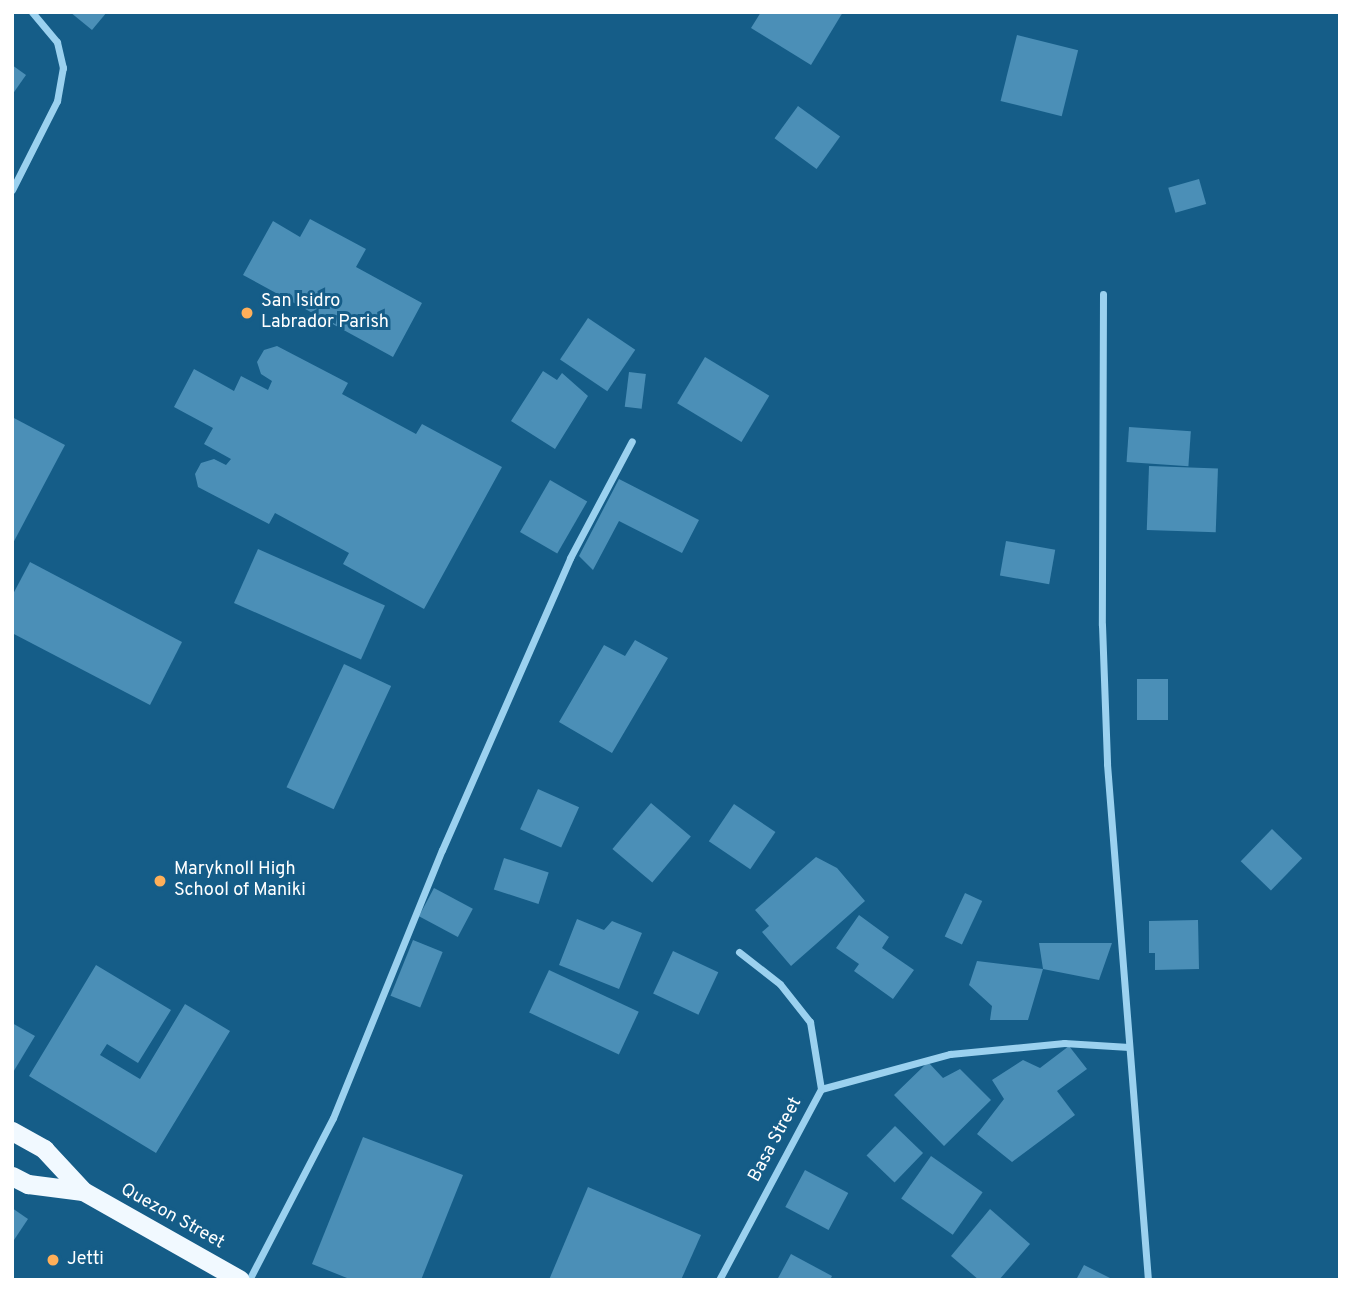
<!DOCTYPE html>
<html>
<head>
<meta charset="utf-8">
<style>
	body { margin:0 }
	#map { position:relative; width:1352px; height:1292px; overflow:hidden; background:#155d88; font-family:Overpass,sans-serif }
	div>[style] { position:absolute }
	.building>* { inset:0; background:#4b8fb7; transform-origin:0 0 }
	.minor>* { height:7px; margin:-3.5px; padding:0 3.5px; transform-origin:3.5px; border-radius:3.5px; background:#9bd1ef }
	.trunk>* { height:19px; margin:-9.5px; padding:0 9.5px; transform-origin:9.5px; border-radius:9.5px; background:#f1f9ff }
	.dots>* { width:19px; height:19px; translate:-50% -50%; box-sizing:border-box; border:4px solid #155d88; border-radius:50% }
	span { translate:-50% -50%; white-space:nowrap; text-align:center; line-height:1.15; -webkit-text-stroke:6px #155d88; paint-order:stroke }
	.poi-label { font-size:18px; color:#fff }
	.left { translate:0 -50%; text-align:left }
	.street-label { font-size:18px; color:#fff }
	.frame { position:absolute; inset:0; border:14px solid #fff; pointer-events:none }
</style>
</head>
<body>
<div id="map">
	<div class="building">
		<div style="clip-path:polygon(70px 12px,107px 12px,92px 30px)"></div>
		<div style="clip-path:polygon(761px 12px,843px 12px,811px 65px,751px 28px)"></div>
		<div style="left:1017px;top:35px;width:63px;height:68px;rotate:14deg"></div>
		<div style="clip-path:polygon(12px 65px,26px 75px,12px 95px)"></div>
		<div style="left:798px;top:106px;width:52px;height:40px;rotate:36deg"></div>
		<div style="left:1199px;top:179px;width:26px;height:32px;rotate:74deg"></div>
		<div style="clip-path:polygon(310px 219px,366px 249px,356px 267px,422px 303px,393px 357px,243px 275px,273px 221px,300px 237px)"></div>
		<div style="left:588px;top:318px;width:57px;height:50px;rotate:34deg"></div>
		<div style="clip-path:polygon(277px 346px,348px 383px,342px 394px,416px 434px,422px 424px,502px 467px,424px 609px,343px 564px,349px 553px,275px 513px,269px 524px,198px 487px,195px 474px,201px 463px,214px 459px,226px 465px,231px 459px,204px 444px,213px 428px,174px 407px,194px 369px,234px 391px,241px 376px,268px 390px,272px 381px,261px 374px,257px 362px,264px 350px)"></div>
		<div style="left:705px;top:357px;width:75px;height:54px;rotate:31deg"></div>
		<div style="clip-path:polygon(543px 371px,557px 380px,562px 373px,588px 396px,555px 449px,511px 421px)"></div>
		<div style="left:629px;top:372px;width:17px;height:35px;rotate:7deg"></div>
		<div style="clip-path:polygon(12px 417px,65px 445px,12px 545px)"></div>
		<div style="left:1129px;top:427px;width:62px;height:35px;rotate:4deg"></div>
		<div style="left:1149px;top:466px;width:69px;height:64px;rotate:2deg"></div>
		<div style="clip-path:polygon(619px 479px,699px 520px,682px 553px,619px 521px,593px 570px,579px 556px)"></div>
		<div style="left:550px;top:480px;width:43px;height:60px;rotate:30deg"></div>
		<div style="left:1006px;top:541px;width:50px;height:35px;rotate:10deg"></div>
		<div style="left:258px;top:549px;width:139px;height:59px;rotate:24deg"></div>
		<div style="clip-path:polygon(30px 562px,182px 642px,150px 705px,12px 633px,12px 596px)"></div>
		<div style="clip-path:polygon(635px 640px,668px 658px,612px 753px,559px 722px,604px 645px,625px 656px)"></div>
		<div style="left:344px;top:664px;width:52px;height:136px;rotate:25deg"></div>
		<div style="left:1137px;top:679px;width:31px;height:41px"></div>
		<div style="left:538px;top:789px;width:45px;height:44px;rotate:24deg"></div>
		<div style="left:651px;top:803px;width:52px;height:60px;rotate:40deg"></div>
		<div style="left:734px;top:804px;width:50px;height:45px;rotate:34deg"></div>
		<div style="left:1272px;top:829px;width:42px;height:45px;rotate:44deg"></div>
		<div style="clip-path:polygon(816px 857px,837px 868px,865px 901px,791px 966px,762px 932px,769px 926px,755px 910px)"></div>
		<div style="left:504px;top:858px;width:47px;height:33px;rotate:18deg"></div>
		<div style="left:434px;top:888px;width:44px;height:32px;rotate:28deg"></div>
		<div style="left:965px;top:893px;width:19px;height:48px;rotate:25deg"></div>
		<div style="clip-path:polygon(859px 915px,889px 937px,882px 948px,914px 970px,893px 999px,854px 971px,859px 964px,836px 948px)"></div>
		<div style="clip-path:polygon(577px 919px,604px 930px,612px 921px,642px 933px,619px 989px,559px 965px)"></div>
		<div style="clip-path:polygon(1198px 920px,1199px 969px,1155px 970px,1155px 953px,1149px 953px,1149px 921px)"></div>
		<div style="left:413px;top:940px;width:32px;height:60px;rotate:22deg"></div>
		<div style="clip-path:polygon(1039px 943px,1112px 943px,1099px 980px,1043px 969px)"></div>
		<div style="left:673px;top:951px;width:50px;height:47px;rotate:25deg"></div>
		<div style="clip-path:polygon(977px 961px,1043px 969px,1028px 1020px,990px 1020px,992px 1006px,969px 985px)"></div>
		<div style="clip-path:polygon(96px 965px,171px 1010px,138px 1063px,107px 1044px,100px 1055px,140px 1079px,185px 1004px,230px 1031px,156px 1153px,29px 1076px)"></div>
		<div style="left:549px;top:970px;width:99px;height:47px;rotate:25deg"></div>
		<div style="clip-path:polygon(12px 1023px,35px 1036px,12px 1074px)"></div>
		<div style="clip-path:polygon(1069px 1046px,1087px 1069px,1057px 1091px,1075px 1115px,1012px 1162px,977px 1134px,1004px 1099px,992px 1080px,1023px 1060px,1040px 1068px)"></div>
		<div style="clip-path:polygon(928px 1062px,943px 1078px,960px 1069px,991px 1100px,944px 1146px,894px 1095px)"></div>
		<div style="left:895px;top:1126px;width:39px;height:41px;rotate:44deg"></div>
		<div style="clip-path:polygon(363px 1137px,463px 1175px,421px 1280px,352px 1280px,312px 1264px)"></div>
		<div style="left:931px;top:1156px;width:63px;height:52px;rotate:35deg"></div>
		<div style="left:805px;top:1170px;width:49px;height:42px;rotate:28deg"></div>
		<div style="clip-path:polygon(588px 1187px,701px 1235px,681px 1280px,549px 1280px)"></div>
		<div style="clip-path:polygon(12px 1208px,28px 1219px,12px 1243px)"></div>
		<div style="clip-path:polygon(990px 1209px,1030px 1244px,999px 1280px,979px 1280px,951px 1256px)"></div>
		<div style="clip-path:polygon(791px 1254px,832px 1276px,830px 1280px,777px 1280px)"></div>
		<div style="clip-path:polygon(1084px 1265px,1114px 1280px,1076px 1280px)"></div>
	</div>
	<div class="minor">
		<div style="left:12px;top:190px;width:100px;rotate:-63.2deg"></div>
		<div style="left:57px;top:101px;width:34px;rotate:-80deg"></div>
		<div style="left:63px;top:68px;width:27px;rotate:-103deg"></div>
		<div style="left:57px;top:42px;width:39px;rotate:-130deg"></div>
		<div style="left:1103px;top:294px;width:331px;rotate:90.2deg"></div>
		<div style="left:1102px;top:625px;width:139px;rotate:87.9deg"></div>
		<div style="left:1107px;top:764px;width:518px;rotate:85.46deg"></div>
		<div style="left:821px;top:1089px;width:134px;rotate:-15.2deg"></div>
		<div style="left:950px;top:1054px;width:115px;rotate:-5.5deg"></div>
		<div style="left:1064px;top:1043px;width:65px;rotate:3.5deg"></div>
		<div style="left:249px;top:1280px;width:182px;rotate:-62.6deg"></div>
		<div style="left:333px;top:1118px;width:289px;rotate:-67.9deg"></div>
		<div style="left:442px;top:850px;width:319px;rotate:-66.3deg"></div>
		<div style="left:570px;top:558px;width:132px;rotate:-62.1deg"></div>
		<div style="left:719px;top:1280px;width:217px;rotate:-61.9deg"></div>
		<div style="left:821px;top:1089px;width:68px;rotate:-99.3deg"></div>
		<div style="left:810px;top:1022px;width:48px;rotate:-128.3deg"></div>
		<div style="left:780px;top:984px;width:52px;rotate:-142deg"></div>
	</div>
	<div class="trunk">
		<div style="left:12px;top:1131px;width:37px;rotate:29deg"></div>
		<div style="left:44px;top:1149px;width:57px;rotate:47.1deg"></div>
		<div style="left:83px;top:1191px;width:180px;rotate:29.5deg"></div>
		<div style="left:12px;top:1176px;width:18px;rotate:27deg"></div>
		<div style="left:28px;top:1184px;width:55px;rotate:7.3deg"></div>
	</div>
	<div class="dots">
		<div style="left:247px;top:313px;background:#ffaf59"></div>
		<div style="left:160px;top:881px;background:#ffaf59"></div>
		<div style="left:53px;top:1260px;background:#ffaf59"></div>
	</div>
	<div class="poi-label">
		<span class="left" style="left:261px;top:313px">San Isidro<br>Labrador Parish</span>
		<span class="left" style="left:174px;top:881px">Maryknoll High<br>School of Maniki</span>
		<span class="left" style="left:67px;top:1260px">Jetti</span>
	</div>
	<div class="street-label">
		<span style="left:776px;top:1140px;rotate:-62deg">Basa Street</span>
		<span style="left:172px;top:1217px;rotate:29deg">Quezon Street</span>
	</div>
	<div class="frame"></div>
</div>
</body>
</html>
